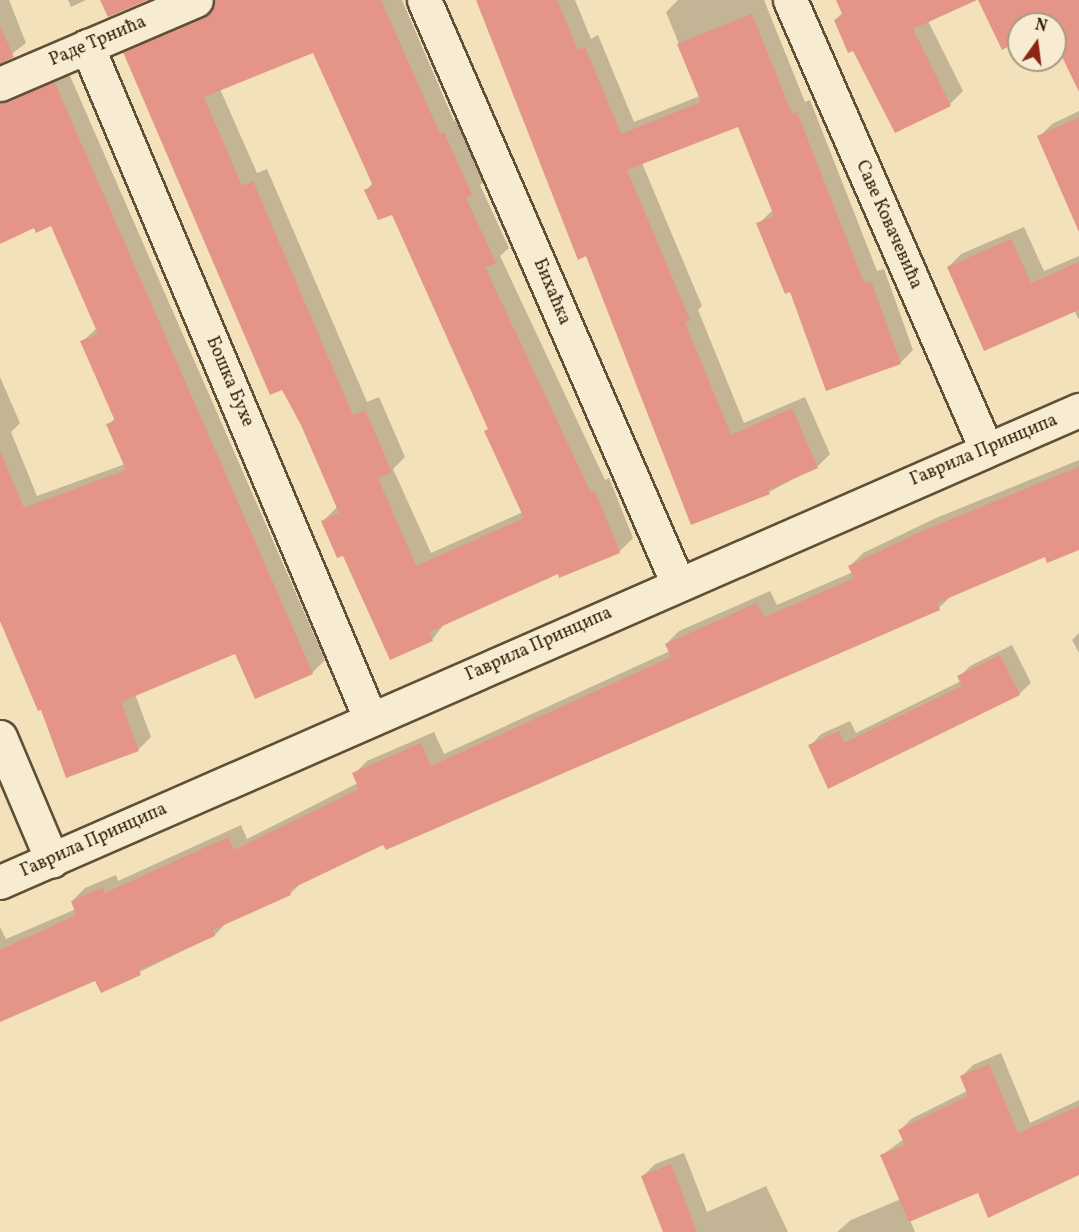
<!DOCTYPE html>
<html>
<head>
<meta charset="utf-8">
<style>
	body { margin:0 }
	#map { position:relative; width:1079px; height:1232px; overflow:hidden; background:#f3e2b9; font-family:Vollkorn,serif }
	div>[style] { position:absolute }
	.shadow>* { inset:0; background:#0003 }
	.building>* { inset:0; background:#e59587 }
	.roads { filter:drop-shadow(2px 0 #604f38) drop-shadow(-2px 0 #604f38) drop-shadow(0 2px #604f38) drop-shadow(0 -2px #604f38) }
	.street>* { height:33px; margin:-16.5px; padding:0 16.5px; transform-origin:16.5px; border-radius:16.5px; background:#f7ecd2 }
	span { translate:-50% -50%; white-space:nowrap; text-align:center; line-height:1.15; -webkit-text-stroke:4.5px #f7ecd2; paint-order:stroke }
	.street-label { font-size:18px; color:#2f1e0d }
	.north { position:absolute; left:1007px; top:12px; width:60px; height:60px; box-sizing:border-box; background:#f7ecd2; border:2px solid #a79a83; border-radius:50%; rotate:14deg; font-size:16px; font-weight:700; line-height:24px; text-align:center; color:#2f1e0d }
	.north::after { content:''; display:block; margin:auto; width:21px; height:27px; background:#8f2418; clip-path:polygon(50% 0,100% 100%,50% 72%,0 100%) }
</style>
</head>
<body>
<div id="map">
	<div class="shadow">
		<div style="clip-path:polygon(0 0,9px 0,26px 43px,0 63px)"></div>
		<div style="clip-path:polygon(68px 0,86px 0,71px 7px)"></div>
		<div style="clip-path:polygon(evenodd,216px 0,402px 0,454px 121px,458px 119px,485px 180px,480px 185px,509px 248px,500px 256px,605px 480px,609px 478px,633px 538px,619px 552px,558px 572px,445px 623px,432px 640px,343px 554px,323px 521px,337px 507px,302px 424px,125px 52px,139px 38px,214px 6px,216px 0,314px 52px,373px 183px,366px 190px,393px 213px,490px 428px,523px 512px,431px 553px,393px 469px,405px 457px,379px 397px,367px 402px,267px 169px,257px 173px,220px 89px,314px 52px)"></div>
		<div style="clip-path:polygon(477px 0,575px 0,591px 39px,598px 35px,634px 122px,700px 96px,666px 12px,678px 0,764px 0,805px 102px,810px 100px,877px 271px,884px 269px,913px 350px,900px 363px,791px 290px,758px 224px,773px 210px,738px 125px,642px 163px,702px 306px,698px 310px,744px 423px,805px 397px,830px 454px,818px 466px,769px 492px,692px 523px,587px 254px)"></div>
		<div style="clip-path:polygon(838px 0,974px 0,928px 21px,963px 91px,950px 104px,854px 49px,835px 20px,843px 12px)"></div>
		<div style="clip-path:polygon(67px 69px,325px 660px,312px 673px,236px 652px,135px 694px,151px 737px,138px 750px,42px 708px,0 621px,0 377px,20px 423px,11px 432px,37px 496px,125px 464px,108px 425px,116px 417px,82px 342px,97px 328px,52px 224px,35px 226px,0 242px,0 82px)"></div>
		<div style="clip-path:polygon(1079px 111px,1079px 228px,1039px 137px,1052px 124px)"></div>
		<div style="clip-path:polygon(1024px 227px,1044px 271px,1079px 256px,1079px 320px,1074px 310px,948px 267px,961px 254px)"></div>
		<div style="clip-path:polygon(1079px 460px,1079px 548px,1046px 555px,952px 595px,939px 608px,384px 843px,301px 883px,290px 894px,227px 922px,215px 935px,101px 991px,96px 979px,0 1020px,0 927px,6px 939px,76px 909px,72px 901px,85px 888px,116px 875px,118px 881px,241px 825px,247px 839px,358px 783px,354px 774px,367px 761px,434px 732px,444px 754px,670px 651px,666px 644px,679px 631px,770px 591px,777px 605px,809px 591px,853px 572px,850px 566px,863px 553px,936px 518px)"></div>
		<div style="clip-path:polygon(1079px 633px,1079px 653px,1072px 640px)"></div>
		<div style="clip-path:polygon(1012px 645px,1031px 683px,1019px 694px,829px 787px,810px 746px,821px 734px,850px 721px,856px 733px,961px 681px,959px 677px,970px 666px)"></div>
		<div style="clip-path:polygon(1001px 1053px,1030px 1123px,1079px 1100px,1079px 1174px,978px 1191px,910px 1220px,915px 1232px,837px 1232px,851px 1220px,901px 1199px,882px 1155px,904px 1139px,899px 1131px,911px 1119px,967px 1091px,961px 1077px,973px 1065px)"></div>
		<div style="clip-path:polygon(684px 1153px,707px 1212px,766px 1186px,788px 1232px,664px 1232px,643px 1176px,655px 1164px)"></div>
	</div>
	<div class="building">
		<div style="clip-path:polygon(100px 0,148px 0,108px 17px)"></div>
		<div style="clip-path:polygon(evenodd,214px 0,381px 0,440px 134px,444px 132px,472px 195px,466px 198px,496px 263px,485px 267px,591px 493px,595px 491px,620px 553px,559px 578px,558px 574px,429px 632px,433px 641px,390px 660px,343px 556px,337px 558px,321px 521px,339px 513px,301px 425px,282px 390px,270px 395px,123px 52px,203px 17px,211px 11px,214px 0,313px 53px,373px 186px,364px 190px,378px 220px,392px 215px,488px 429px,484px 431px,524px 518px,416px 566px,378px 478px,392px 472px,365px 410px,353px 415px,253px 181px,242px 186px,204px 97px,313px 53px)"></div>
		<div style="clip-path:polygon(476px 0,557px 0,578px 50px,585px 47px,621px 134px,701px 102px,677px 44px,752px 14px,792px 114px,797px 112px,864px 283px,871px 281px,901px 364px,826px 391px,790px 292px,785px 294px,756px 223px,774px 216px,738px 127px,627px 170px,690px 320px,685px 322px,731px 435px,792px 408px,818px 468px,768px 490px,770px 494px,691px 525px,586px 256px,578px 260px)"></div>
		<div style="clip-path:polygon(836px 0,977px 0,913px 29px,951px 106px,895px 133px,853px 51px,848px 53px,834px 20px,843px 16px)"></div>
		<div style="clip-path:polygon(978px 0,1079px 0,1079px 92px,1055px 42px,1055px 24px,1019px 24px,1019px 41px,1002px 50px)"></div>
		<div style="clip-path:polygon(0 26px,14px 57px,0 64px)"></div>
		<div style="clip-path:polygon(54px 81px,313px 674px,255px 699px,235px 654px,121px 702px,139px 751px,66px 778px,41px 710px,38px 711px,0 621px,0 451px,24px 508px,126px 470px,106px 424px,115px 421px,80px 341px,98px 334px,51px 226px,36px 233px,34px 228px,0 244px,0 102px)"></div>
		<div style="clip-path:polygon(1079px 117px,1079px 232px,1037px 136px)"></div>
		<div style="clip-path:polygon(1011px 239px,1031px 283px,1079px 262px,1079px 310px,984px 351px,947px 267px)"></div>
		<div style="clip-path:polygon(1079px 467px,1079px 550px,1047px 563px,1045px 557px,937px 603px,940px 610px,386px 850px,383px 845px,289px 890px,291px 895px,213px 930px,215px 936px,139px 970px,141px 975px,101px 993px,95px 981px,0 1022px,0 950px,76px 915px,71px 901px,103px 887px,105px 893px,228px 837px,234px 850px,359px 789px,352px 773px,421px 743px,431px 766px,671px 657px,665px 644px,757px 603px,764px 617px,795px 604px,854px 578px,848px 566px,922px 531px)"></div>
		<div style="clip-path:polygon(1000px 655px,1020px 695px,828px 789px,808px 745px,839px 731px,844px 743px,962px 686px,957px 676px)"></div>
		<div style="clip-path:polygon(989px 1064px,1018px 1133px,1079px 1106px,1079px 1175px,988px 1218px,978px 1193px,909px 1222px,880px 1155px,905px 1145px,898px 1130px,968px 1096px,960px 1076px)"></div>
		<div style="clip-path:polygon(671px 1164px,697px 1232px,663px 1232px,641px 1176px)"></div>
	</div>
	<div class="roads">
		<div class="street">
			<div style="left:424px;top:0;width:637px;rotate:66.49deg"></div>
			<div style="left:790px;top:0;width:490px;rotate:66.4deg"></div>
			<div style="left:87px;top:46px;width:729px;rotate:67.16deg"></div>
			<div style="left:0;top:84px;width:213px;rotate:-23.2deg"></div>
			<div style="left:0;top:737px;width:134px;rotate:67.1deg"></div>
			<div style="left:0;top:882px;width:1178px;rotate:-23.63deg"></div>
		</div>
	</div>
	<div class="street-label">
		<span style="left:98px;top:42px;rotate:-23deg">Раде Трнића</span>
		<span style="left:888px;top:225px;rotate:66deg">Саве Ковачевића</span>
		<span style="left:551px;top:292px;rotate:67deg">Бихаћка</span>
		<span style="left:229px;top:382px;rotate:67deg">Бошка Бухе</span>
		<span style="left:984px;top:451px;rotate:-23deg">Гаврила Принципа</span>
		<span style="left:539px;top:645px;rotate:-24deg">Гаврила Принципа</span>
		<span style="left:94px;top:841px;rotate:-24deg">Гаврила Принципа</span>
	</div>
	<div class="north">N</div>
</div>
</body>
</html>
